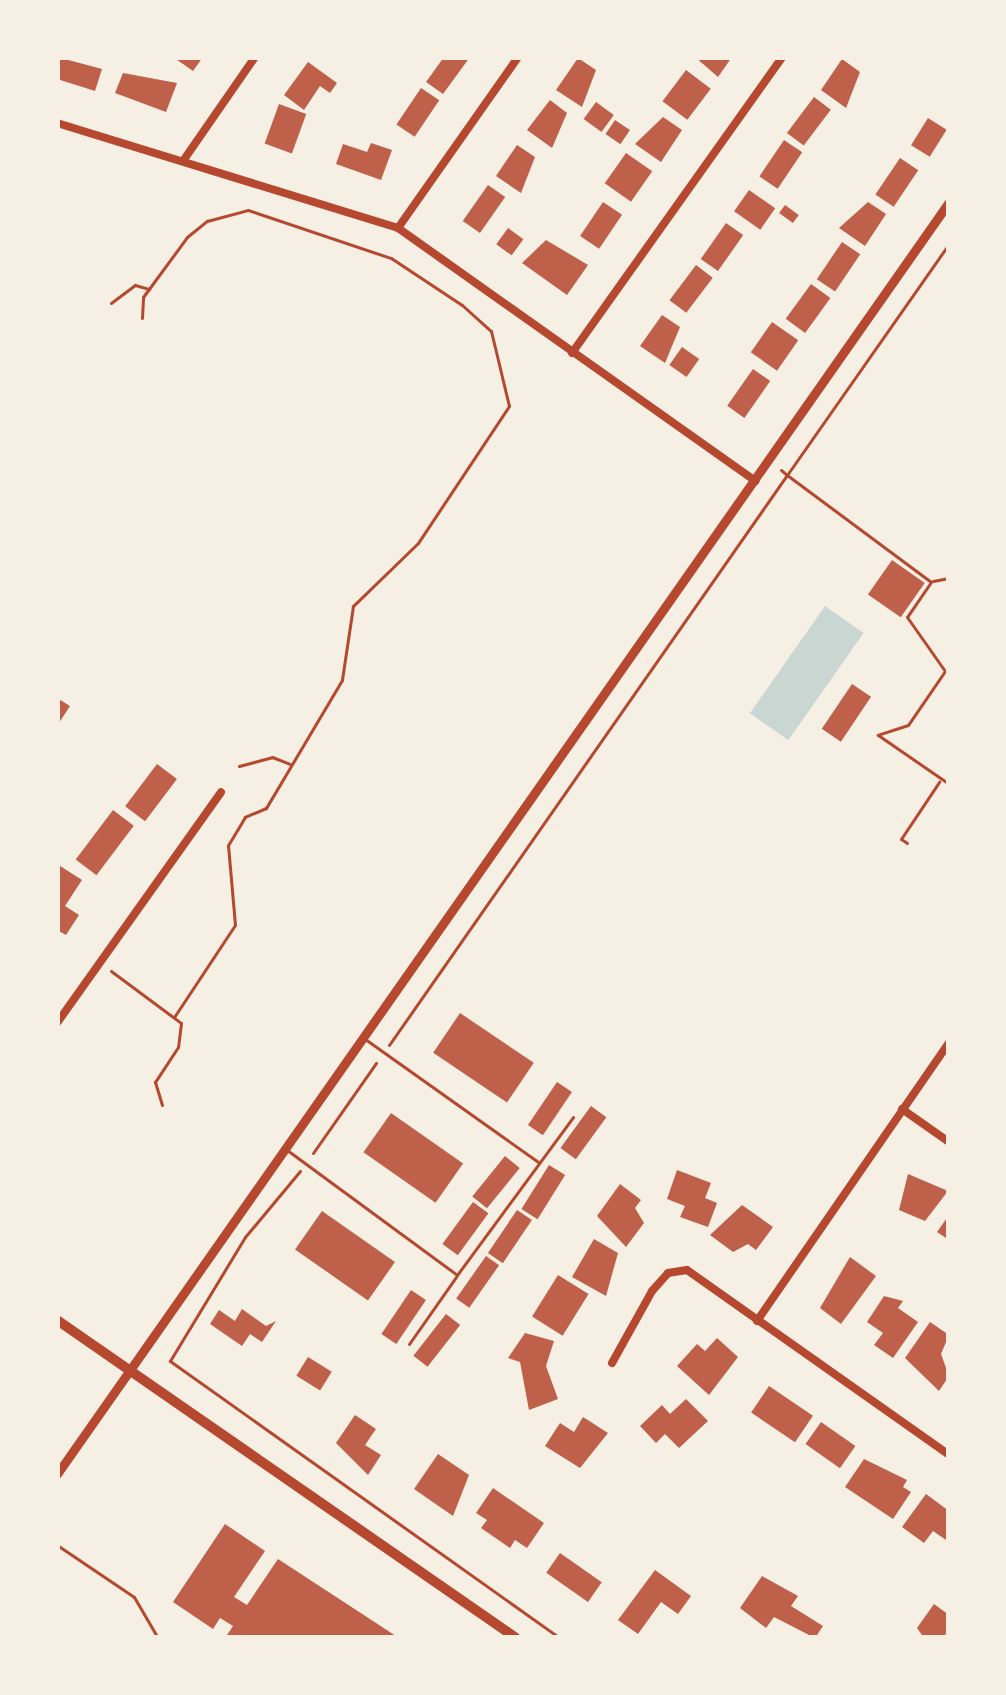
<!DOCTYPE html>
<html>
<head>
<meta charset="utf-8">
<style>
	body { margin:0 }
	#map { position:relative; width:1006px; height:1695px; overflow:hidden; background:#f6efe4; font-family:Roboto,sans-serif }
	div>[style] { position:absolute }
	.water>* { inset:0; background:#c9d6d2; transform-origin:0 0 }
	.building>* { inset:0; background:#bf614a; transform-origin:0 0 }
	.path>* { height:3px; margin:-1.5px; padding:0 1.5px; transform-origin:1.5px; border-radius:1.5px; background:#b5482f }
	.service>* { height:3px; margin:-1.5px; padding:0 1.5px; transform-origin:1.5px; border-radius:1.5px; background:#b5482f }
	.minor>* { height:8px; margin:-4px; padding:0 4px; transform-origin:4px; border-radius:4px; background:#b5482f }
	.tertiary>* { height:9px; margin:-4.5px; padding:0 4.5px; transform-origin:4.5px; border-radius:4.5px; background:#b5482f }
	.secondary>* { height:10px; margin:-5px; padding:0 5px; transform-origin:5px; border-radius:5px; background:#b5482f }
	span { translate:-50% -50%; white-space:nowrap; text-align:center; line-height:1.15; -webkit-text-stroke:9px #f6efe4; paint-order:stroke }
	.frame { position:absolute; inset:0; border:60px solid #f6efe4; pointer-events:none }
</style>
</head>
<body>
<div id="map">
	<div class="water">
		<div style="left:825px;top:606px;width:47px;height:131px;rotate:35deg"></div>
	</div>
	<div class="building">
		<div style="clip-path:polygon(57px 57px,102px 69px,95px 91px,57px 79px)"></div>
		<div style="clip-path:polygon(173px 57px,203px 57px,193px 71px)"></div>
		<div style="clip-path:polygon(444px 57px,470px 57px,443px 94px,426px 82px)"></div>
		<div style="clip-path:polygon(695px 57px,732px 57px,718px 77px)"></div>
		<div style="clip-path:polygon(578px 58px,596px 70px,582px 107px,556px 90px)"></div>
		<div style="clip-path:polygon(842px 59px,860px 72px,846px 108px,821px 90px)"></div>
		<div style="clip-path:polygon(308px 62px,337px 83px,330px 93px,320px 86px,304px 110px,284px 95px)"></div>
		<div style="left:686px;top:70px;width:31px;height:39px;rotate:37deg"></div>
		<div style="clip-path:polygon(123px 73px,177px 83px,166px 112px,115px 93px)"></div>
		<div style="left:421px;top:88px;width:22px;height:44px;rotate:34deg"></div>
		<div style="left:814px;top:97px;width:21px;height:45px;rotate:37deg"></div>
		<div style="clip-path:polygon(550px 100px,567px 113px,552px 148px,527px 130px)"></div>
		<div style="left:596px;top:102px;width:22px;height:21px;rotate:36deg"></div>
		<div style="left:279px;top:104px;width:29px;height:42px;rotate:20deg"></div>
		<div style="clip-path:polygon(663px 117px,682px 130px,661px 162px,635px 144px)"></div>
		<div style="left:928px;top:118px;width:22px;height:32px;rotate:32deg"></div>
		<div style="left:615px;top:120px;width:18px;height:17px;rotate:34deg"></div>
		<div style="left:784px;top:140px;width:22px;height:44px;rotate:34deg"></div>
		<div style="clip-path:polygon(371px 143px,392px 150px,381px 180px,336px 164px,343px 144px,367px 152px)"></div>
		<div style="clip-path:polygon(517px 145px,535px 157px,521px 193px,496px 176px)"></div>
		<div style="left:626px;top:153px;width:32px;height:37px;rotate:35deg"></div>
		<div style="left:900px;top:158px;width:22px;height:44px;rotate:34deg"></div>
		<div style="left:488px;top:185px;width:21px;height:44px;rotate:35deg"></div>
		<div style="left:749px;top:190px;width:32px;height:26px;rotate:35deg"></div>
		<div style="left:603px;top:202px;width:23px;height:41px;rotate:34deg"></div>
		<div style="clip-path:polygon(868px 202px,886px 214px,865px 246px,839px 228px)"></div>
		<div style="left:785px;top:205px;width:17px;height:10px;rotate:36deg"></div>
		<div style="left:726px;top:223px;width:21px;height:44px;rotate:35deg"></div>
		<div style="left:508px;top:228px;width:19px;height:20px;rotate:36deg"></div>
		<div style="clip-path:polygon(546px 240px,588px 265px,567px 295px,522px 263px)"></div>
		<div style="left:842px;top:242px;width:22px;height:45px;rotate:34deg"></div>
		<div style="left:696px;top:265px;width:21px;height:44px;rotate:37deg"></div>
		<div style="left:811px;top:284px;width:24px;height:43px;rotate:36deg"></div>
		<div style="clip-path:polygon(662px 315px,680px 327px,665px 363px,640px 346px)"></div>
		<div style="left:772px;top:322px;width:32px;height:37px;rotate:35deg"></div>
		<div style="left:682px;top:347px;width:21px;height:22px;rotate:35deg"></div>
		<div style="left:753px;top:369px;width:21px;height:45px;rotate:35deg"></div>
		<div style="left:892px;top:560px;width:40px;height:42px;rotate:35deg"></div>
		<div style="left:852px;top:684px;width:23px;height:54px;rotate:34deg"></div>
		<div style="clip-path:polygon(57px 698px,70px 706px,57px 726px)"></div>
		<div style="left:157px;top:764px;width:25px;height:53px;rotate:37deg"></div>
		<div style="left:113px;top:810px;width:26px;height:62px;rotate:37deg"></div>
		<div style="clip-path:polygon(57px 864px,82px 880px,65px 906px,79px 915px,66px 935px,57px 930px)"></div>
		<div style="left:460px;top:1013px;width:89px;height:48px;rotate:34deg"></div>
		<div style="left:557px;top:1082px;width:18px;height:52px;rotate:34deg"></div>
		<div style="left:591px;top:1106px;width:19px;height:52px;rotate:36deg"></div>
		<div style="left:391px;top:1113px;width:88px;height:48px;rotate:35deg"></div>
		<div style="left:505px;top:1156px;width:19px;height:52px;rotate:39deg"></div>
		<div style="left:549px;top:1165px;width:19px;height:52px;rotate:32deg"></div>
		<div style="clip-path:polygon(677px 1170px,711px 1183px,705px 1198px,717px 1203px,708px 1227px,680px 1217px,685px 1206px,667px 1199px)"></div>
		<div style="clip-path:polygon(908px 1174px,948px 1191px,925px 1221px,899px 1210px)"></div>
		<div style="clip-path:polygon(620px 1184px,641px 1200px,635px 1208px,644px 1223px,626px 1247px,597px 1216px)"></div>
		<div style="left:473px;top:1202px;width:19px;height:52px;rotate:36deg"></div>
		<div style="clip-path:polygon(742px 1205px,773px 1227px,756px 1250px,748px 1244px,733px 1252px,710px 1235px)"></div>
		<div style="left:517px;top:1210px;width:18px;height:52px;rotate:34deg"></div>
		<div style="left:322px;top:1211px;width:89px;height:47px;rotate:35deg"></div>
		<div style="clip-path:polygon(949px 1215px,949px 1240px,937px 1232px)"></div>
		<div style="clip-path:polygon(594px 1239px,618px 1253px,606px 1296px,572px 1277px)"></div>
		<div style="left:486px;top:1256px;width:16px;height:52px;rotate:35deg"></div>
		<div style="clip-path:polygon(850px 1257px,876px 1276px,841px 1324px,820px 1308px)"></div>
		<div style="left:558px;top:1275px;width:36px;height:49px;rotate:32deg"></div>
		<div style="left:411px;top:1290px;width:18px;height:53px;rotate:34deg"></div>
		<div style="clip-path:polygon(884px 1296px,903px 1301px,898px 1308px,918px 1322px,893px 1358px,874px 1345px,883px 1333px,867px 1322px)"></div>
		<div style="clip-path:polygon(242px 1309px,266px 1326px,276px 1321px,262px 1342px,250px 1334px,242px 1346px,210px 1324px,219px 1310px,235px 1321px)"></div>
		<div style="left:446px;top:1314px;width:18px;height:53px;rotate:38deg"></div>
		<div style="clip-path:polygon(930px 1322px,949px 1335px,941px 1354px,949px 1376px,939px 1391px,905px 1358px)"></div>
		<div style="clip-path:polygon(525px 1333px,554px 1341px,546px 1366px,558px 1399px,529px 1410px,520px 1362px,508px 1358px)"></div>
		<div style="clip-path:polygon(717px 1338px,738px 1357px,709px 1395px,677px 1366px,697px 1344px,705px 1351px)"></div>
		<div style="left:308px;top:1357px;width:28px;height:22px;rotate:32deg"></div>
		<div style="left:769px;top:1386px;width:53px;height:32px;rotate:34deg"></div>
		<div style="clip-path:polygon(686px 1399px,708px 1421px,679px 1448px,665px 1434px,656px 1443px,640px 1426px,662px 1405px,670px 1414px)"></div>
		<div style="clip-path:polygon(355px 1415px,376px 1429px,365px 1445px,381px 1455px,368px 1475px,336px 1443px)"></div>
		<div style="clip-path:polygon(583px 1417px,608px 1433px,580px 1468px,545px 1446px,560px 1423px,574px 1432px)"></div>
		<div style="left:821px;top:1422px;width:42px;height:27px;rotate:35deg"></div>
		<div style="clip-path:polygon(438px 1454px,469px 1475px,453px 1516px,414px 1489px)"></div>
		<div style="clip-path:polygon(864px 1459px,907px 1480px,903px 1487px,911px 1492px,893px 1519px,845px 1487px)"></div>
		<div style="clip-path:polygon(493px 1488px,544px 1523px,527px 1548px,515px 1540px,510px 1548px,481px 1528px,487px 1520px,476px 1513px)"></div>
		<div style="clip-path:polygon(926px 1494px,949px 1511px,949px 1542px,933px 1531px,924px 1543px,902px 1527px)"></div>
		<div style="clip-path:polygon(225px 1524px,265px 1551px,234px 1597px,247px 1605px,278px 1559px,399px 1638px,225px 1638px,233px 1626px,220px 1618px,213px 1629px,173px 1602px)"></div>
		<div style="left:560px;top:1553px;width:51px;height:24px;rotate:35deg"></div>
		<div style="clip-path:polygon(655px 1570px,691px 1596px,678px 1614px,661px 1602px,638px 1634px,618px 1620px)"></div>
		<div style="clip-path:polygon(762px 1576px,798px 1596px,791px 1606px,823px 1626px,815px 1638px,774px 1617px,766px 1628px,740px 1608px)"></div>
		<div style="clip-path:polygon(934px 1604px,949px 1615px,945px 1638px,924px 1638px,917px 1628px)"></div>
	</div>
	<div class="path">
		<div style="left:111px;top:303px;width:30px;rotate:-37deg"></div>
		<div style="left:135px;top:285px;width:15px;rotate:16deg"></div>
		<div style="left:142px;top:318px;width:21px;rotate:-87deg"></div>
		<div style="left:143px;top:297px;width:74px;rotate:-53.7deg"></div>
		<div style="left:187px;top:237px;width:26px;rotate:-39deg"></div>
		<div style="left:207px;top:221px;width:42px;rotate:-15deg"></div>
		<div style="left:248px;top:210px;width:151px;rotate:18.6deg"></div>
		<div style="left:391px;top:258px;width:85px;rotate:33.5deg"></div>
		<div style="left:462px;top:305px;width:39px;rotate:42deg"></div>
		<div style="left:491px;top:331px;width:77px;rotate:76.5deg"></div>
		<div style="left:509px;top:406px;width:164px;rotate:123.6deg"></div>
		<div style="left:418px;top:543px;width:91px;rotate:135.9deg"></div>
		<div style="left:353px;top:606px;width:75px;rotate:98.5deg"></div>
		<div style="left:342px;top:680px;width:149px;rotate:120.7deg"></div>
		<div style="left:266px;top:808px;width:23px;rotate:157deg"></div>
		<div style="left:245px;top:817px;width:33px;rotate:121deg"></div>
		<div style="left:228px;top:845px;width:80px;rotate:85deg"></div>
		<div style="left:235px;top:925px;width:110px;rotate:123.5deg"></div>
		<div style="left:781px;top:470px;width:8px;rotate:40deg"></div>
		<div style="left:787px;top:475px;width:282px;rotate:-55deg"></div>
		<div style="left:933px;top:581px;width:16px;rotate:-11deg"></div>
		<div style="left:239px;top:766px;width:34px;rotate:-15deg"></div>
		<div style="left:272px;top:757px;width:19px;rotate:21deg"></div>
		<div style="left:907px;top:843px;width:7px;rotate:-146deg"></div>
		<div style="left:901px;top:839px;width:69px;rotate:-56.3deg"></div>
		<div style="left:111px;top:971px;width:87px;rotate:36.6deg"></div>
		<div style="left:181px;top:1023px;width:24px;rotate:97deg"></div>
		<div style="left:178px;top:1047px;width:42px;rotate:123.3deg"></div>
		<div style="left:155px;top:1082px;width:24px;rotate:73deg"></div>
		<div style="left:389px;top:1045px;width:695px;rotate:-55.08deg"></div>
		<div style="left:787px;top:475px;width:179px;rotate:36.6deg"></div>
		<div style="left:931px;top:582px;width:42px;rotate:124.4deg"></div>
		<div style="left:907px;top:617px;width:66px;rotate:54.9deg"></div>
		<div style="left:945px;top:671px;width:65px;rotate:124.4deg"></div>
		<div style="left:908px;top:725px;width:32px;rotate:162deg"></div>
		<div style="left:878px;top:735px;width:86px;rotate:34.6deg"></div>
		<div style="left:313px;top:1153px;width:110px;rotate:-55deg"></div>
		<div style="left:300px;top:1171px;width:86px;rotate:129.8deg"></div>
		<div style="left:245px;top:1237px;width:145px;rotate:121.2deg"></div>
		<div style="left:170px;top:1361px;width:478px;rotate:35.4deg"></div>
	</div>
	<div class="service">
		<div style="left:365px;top:1039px;width:212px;rotate:35.4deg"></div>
		<div style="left:287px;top:1150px;width:211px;rotate:36.3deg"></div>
		<div style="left:457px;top:1275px;width:196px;rotate:-53.7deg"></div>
		<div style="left:409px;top:1344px;width:82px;rotate:-55deg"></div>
		<div style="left:57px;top:1545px;width:93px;rotate:34deg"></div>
		<div style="left:134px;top:1597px;width:48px;rotate:59.7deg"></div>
	</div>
	<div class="minor">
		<div style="left:57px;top:123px;width:357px;rotate:17.1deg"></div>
		<div style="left:398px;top:228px;width:438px;rotate:35.3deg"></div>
		<div style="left:183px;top:161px;width:126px;rotate:-55.3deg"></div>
		<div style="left:398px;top:228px;width:209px;rotate:-54.9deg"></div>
		<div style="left:572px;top:353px;width:363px;rotate:-54.6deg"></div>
		<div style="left:57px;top:1023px;width:283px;rotate:-54.6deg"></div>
		<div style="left:902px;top:1109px;width:57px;rotate:35.1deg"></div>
		<div style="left:757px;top:1321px;width:338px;rotate:-55.4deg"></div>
		<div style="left:612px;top:1363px;width:82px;rotate:-60.9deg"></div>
		<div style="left:652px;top:1291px;width:24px;rotate:-48deg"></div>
		<div style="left:668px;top:1273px;width:19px;rotate:-9deg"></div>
		<div style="left:687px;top:1270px;width:321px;rotate:35.2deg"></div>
	</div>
	<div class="tertiary">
		<div style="left:57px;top:1474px;width:1554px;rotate:-54.96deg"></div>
	</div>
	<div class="secondary">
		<div style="left:57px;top:1320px;width:558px;rotate:34.71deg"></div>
	</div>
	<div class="frame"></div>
</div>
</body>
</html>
